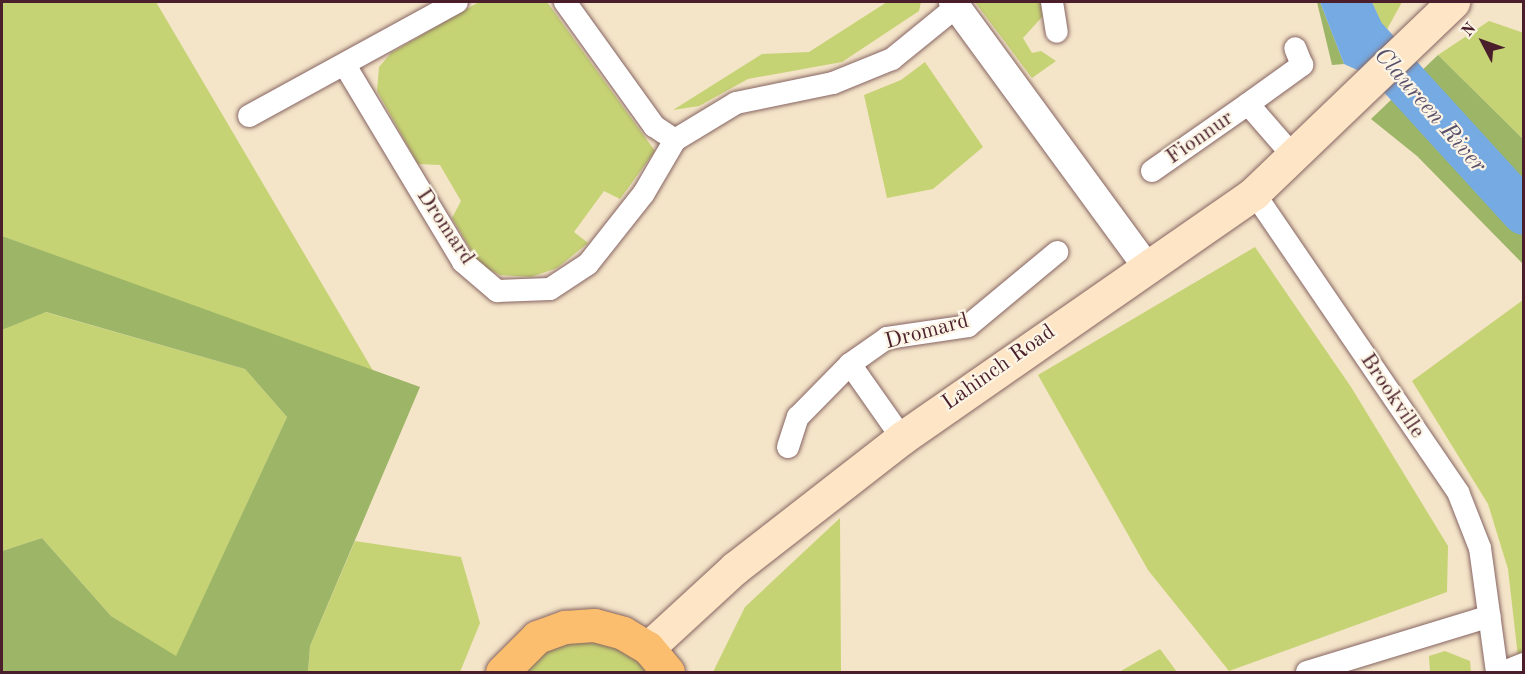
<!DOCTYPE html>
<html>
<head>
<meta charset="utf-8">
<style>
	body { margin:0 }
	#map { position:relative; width:1525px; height:674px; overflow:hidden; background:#f4e4c8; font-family:"Old Standard TT",serif }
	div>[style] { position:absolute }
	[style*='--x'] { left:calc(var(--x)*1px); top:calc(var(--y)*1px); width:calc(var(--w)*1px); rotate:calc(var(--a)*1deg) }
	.green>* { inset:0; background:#c6d374 }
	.forest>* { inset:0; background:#9cb566 }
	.water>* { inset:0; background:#75aae3 }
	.river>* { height:45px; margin:-22.5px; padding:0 22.5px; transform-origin:22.5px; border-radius:22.5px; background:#75aae3 }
	.roads { filter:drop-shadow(0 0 2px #866462) drop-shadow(0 0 2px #866462) }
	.minor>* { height:22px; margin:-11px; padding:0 11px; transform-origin:11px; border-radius:11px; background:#fff }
	.tertiary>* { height:28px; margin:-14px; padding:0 14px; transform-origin:14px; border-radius:14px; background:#fff }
	.secondary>* { height:33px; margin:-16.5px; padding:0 16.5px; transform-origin:16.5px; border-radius:16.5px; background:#fde5c5 }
	.primary>* { height:33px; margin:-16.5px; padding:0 16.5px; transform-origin:16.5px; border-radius:16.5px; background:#fbbe6e }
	span { translate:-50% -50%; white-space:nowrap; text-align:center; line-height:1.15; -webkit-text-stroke:4.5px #fcf5e5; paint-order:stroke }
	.street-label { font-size:22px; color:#4a1f2b }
	.water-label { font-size:24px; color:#59506b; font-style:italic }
	.frame { position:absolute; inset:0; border:3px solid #4a1f2b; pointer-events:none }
	.north { position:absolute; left:1453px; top:12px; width:60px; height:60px; -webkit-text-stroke:4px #fcf5e5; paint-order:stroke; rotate:311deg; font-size:16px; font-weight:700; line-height:24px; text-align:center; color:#4a1f2b }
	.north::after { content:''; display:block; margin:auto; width:21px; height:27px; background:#4a1f2b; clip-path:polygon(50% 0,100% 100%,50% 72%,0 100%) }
</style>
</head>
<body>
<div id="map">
	<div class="green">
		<i style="clip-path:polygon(2px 2px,156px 2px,375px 374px,2px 236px)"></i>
		<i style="clip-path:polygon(479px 2px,547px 2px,655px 151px,620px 199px,604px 191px,574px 232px,588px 243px,557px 268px,531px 277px,500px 275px,479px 264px,452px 218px,461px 201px,440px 165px,418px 164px,377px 91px,379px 67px,391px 53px)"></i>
		<i style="clip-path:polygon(887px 2px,921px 2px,919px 11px,842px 62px,748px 79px,699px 106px,673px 110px,762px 54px,809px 52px)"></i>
		<i style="clip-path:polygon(975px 2px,1041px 2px,1042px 17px,1023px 38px,1032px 53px,1041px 51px,1056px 61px,1032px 78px)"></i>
		<i style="clip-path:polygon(1372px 2px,1402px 2px,1385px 33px)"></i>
		<i style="clip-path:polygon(1489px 21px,1524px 33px,1523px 139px,1438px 55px)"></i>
		<i style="clip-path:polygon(925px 62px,983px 147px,933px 189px,887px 198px,864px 95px,901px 80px)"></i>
		<i style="clip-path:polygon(1255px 247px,1351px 387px,1448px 546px,1447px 592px,1229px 671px,1148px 570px,1038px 375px)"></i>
		<i style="clip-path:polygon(1523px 300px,1524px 654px,1518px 657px,1508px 569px,1488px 504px,1412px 381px)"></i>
		<i style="clip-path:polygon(45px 312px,245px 369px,287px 417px,176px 657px,111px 616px,42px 538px,2px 551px,2px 330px)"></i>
		<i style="clip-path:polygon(840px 518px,841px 672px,713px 672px,745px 607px)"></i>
		<i style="clip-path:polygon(355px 541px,461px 557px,480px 623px,460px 672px,308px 672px,310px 646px)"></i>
		<i style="clip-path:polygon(614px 639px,655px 672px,513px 672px,544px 644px)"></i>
		<i style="clip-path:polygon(1160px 649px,1177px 672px,1119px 672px)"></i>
		<i style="clip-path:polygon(1445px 651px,1470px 661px,1471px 672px,1430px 672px,1429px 656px)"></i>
	</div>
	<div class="forest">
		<i style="clip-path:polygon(1317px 2px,1320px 2px,1344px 64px,1332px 65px)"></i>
		<i style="clip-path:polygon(1438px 55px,1523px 139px,1523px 264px,1417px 156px,1371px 119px)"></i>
		<i style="clip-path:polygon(2px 236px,420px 387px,310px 646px,308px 672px,2px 672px,2px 551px,42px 538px,111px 616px,176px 656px,287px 417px,245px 369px,46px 312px,2px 330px)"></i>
	</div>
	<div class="water">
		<i style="clip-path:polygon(1320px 2px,1372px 2px,1415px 96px,1344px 64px)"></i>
	</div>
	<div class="river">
		<i style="--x:1347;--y:2;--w:24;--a:75"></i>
		<i style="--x:1353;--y:25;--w:253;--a:47.6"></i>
	</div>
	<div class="roads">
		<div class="minor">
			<i style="--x:565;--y:2;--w:153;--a:54.3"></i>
			<i style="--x:654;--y:126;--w:25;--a:34"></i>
			<i style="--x:1052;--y:2;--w:30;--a:81"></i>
			<i style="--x:346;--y:67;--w:227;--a:59"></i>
			<i style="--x:463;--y:262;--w:45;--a:40.5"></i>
			<i style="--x:497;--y:291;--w:53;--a:-2.2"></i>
			<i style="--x:550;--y:289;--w:45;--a:-33.3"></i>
			<i style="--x:588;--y:264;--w:90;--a:-51.7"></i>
			<i style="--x:644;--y:193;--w:61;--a:-59.7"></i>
			<i style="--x:675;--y:140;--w:71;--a:-31.2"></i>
			<i style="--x:736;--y:103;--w:99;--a:-11.7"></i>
			<i style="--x:833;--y:83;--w:64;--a:-22.1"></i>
			<i style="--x:892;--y:59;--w:82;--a:-39.1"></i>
			<i style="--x:1248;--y:104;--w:67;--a:-35.8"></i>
			<i style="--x:1302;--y:65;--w:18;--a:-112"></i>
			<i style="--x:249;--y:116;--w:237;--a:-28.7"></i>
			<i style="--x:1152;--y:171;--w:117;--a:-34.9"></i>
			<i style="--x:1248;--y:104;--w:70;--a:49"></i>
			<i style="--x:1254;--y:193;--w:362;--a:55.7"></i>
			<i style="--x:1458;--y:492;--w:60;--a:68.6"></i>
			<i style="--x:1480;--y:548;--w:125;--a:82.2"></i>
			<i style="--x:850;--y:364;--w:90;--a:54.9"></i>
			<i style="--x:788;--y:447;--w:32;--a:-72"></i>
			<i style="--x:798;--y:417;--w:74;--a:-45.5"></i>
			<i style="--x:850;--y:364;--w:45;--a:-35.1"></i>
			<i style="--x:887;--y:338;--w:82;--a:-8.4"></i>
			<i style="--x:968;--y:326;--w:116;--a:-39.7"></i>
			<i style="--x:1307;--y:672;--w:191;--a:-17"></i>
			<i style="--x:1504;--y:672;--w:22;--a:-22"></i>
		</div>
		<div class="tertiary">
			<i style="--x:953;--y:2;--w:328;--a:53.8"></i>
		</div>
		<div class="secondary">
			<i style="--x:648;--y:648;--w:118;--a:-42.6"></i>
			<i style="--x:735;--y:568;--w:212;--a:-37.9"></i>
			<i style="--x:902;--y:438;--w:429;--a:-34.8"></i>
			<i style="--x:1254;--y:193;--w:276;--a:-43.8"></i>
		</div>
		<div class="primary">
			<i style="--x:502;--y:672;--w:49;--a:-45"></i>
			<i style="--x:537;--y:637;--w:30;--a:-20"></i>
			<i style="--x:565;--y:627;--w:29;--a:-4"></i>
			<i style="--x:594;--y:625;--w:30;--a:15"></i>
			<i style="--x:623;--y:633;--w:29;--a:31"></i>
			<i style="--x:648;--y:648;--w:31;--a:50"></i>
		</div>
	</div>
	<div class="street-label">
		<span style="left:1200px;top:138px;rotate:-35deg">Fionnur</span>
		<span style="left:445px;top:227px;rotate:56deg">Dromard</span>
		<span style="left:927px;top:332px;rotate:-15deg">Dromard</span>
		<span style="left:999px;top:368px;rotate:-35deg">Lahinch Road</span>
		<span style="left:1392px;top:396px;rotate:56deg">Brookville</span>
	</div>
	<div class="water-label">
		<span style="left:1429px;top:111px;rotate:49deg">Claureen River</span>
	</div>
	<div class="frame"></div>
	<div class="north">N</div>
</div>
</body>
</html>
